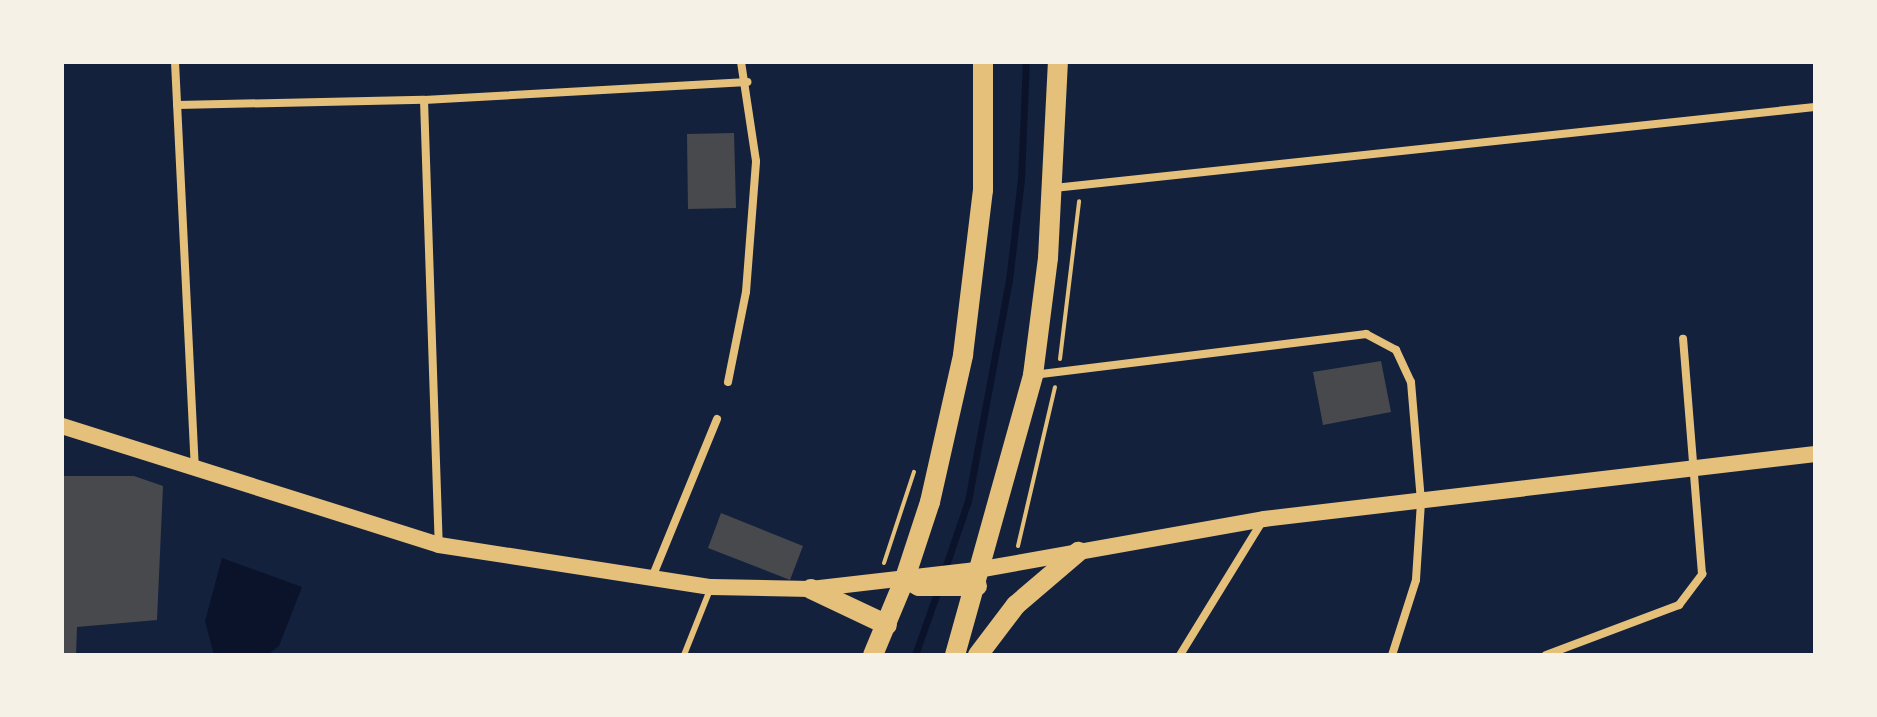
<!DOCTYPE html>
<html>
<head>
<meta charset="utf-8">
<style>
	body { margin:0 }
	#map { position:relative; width:1877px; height:717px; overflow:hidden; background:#14213d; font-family:Roboto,sans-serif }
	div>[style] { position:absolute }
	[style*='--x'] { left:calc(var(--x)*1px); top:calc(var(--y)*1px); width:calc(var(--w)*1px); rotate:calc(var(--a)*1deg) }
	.water>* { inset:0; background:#0b132b }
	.stream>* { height:7px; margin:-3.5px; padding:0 3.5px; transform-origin:3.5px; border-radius:3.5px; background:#0b132b }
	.building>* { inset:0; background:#48494c }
	.path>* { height:4px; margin:-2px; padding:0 2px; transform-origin:2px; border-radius:2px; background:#e5c07b }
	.service>* { height:6px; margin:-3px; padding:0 3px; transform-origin:3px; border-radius:3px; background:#e5c07b }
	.minor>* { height:8px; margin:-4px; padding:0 4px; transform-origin:4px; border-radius:4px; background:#e5c07b }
	.secondary>* { height:16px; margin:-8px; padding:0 8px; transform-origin:8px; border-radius:8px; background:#e5c07b }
	.primary>* { height:20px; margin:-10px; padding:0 10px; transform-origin:10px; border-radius:10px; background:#e5c07b }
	span { translate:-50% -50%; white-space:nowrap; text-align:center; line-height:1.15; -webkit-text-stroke:6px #f6f1e7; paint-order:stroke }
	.frame { position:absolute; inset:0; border:64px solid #f6f1e7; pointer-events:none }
</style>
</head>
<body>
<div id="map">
	<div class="water">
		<i style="clip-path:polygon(222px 558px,302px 587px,279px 646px,267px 655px,214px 655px,205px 621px)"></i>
	</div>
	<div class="stream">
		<i style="--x:944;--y:571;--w:74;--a:-71.1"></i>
		<i style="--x:968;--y:501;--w:225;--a:-79.5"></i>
		<i style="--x:1009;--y:280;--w:102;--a:-83.2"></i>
		<i style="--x:1021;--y:179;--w:117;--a:-87.6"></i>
		<i style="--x:915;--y:655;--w:72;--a:-70.6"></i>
	</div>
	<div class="building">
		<i style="clip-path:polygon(734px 133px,736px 208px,688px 209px,687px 134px)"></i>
		<i style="clip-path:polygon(1381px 361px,1391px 412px,1323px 425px,1313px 372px)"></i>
		<i style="clip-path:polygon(62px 476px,134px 476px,163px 486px,157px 620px,77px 627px,76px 655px,62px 655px)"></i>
		<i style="clip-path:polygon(721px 513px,803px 546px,790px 580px,708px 548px)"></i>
	</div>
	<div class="path">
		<i style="--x:1060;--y:359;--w:159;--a:-83.1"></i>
		<i style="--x:1018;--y:546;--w:163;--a:-76.9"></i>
		<i style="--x:884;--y:563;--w:96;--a:-71.8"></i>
	</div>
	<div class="service">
		<i style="--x:684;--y:655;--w:73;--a:-68.3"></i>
	</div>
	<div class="minor">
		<i style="--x:175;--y:62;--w:406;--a:87.2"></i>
		<i style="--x:424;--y:100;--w:444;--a:88.1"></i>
		<i style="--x:177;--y:105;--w:247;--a:-1.2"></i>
		<i style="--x:424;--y:100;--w:324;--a:-3.2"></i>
		<i style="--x:1054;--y:188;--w:765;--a:-6.08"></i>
		<i style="--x:1033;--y:375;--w:336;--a:-7"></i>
		<i style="--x:1366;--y:334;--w:34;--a:28"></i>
		<i style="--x:1396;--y:350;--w:35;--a:65"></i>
		<i style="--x:1411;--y:382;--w:120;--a:85.2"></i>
		<i style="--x:1421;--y:502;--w:78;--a:93.7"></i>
		<i style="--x:1416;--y:580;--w:79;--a:107.7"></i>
		<i style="--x:728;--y:382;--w:92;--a:-78.7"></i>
		<i style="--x:746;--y:292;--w:131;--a:-85.6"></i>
		<i style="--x:756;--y:161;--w:100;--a:-98.6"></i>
		<i style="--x:651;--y:580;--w:174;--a:-67.7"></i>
		<i style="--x:1180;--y:655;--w:158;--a:-58.4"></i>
		<i style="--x:1546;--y:655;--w:142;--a:-20.6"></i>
		<i style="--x:1679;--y:605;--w:39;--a:-53"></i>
		<i style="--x:1702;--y:574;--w:236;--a:-94.6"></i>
	</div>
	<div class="secondary">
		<i style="--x:62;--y:426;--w:395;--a:17.5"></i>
		<i style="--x:439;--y:545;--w:275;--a:8.8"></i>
		<i style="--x:711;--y:587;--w:100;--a:1.1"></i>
		<i style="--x:811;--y:589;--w:173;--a:-6.6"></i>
		<i style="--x:983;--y:569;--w:285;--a:-10.1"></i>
		<i style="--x:1264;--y:519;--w:555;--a:-6.73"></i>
	</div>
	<div class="primary">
		<i style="--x:977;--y:586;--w:58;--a:180"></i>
		<i style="--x:919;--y:586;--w:16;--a:-150"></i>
		<i style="--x:905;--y:578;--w:80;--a:-71.8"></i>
		<i style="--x:930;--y:502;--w:151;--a:-77.3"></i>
		<i style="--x:963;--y:355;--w:166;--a:-83.1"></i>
		<i style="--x:983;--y:190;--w:128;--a:-90"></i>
		<i style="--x:811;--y:589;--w:84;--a:25.3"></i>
		<i style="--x:873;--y:655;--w:83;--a:-67.4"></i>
		<i style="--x:955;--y:655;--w:291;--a:-74.4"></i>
		<i style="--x:1033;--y:375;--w:118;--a:-82.7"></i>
		<i style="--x:1048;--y:258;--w:196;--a:-87.1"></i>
		<i style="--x:978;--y:655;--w:63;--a:-52.8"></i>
		<i style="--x:1016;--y:605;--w:82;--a:-40.5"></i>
	</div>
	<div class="frame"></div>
</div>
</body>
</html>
